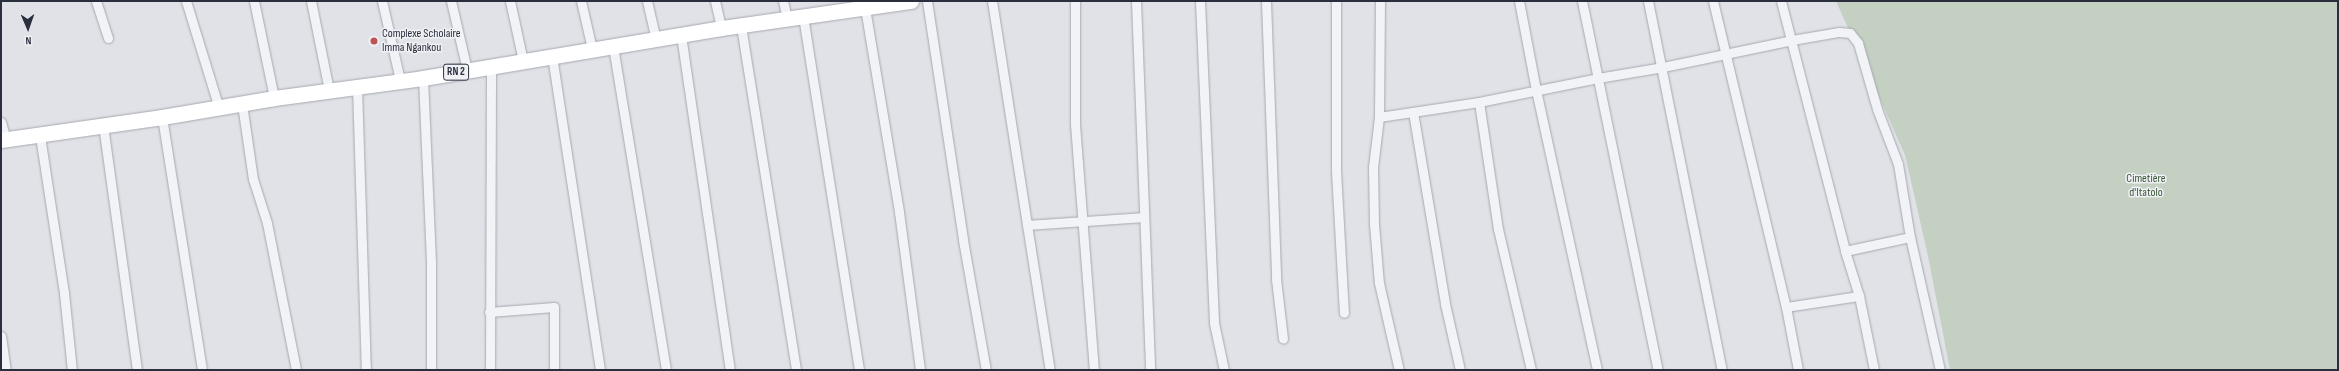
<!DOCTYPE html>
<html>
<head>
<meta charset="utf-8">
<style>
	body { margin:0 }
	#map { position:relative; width:2339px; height:371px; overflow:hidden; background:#e0e2e7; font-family:"Sofia Sans Condensed",sans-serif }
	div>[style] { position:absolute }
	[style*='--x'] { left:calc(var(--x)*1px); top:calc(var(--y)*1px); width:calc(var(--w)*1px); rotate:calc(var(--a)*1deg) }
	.green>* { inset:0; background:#c3d0c2 }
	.roads { filter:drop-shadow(0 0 1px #a6a8b1) drop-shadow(0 0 1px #a6a8b1) }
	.minor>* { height:9px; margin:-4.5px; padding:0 4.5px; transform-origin:4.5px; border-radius:4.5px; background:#f2f3f6 }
	.trunk>* { height:15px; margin:-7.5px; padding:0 7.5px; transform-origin:7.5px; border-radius:7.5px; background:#fff }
	.dots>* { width:11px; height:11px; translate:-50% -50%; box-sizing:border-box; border:2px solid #eff1f5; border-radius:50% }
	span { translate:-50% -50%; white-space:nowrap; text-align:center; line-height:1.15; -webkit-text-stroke:3px #eff1f5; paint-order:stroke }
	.shield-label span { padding:1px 3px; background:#eff1f5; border:1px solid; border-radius:3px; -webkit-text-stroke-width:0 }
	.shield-label { font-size:11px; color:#2a2e3d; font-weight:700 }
	.poi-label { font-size:12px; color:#2a2e3d }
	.left { translate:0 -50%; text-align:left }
	.park-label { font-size:12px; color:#3b5739 }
	.frame { position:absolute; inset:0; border:2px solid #2a2e3d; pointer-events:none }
	.north { position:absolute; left:8px; top:8px; width:40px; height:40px; -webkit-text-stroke:3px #eff1f5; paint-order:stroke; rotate:178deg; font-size:11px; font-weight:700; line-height:16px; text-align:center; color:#2a2e3d }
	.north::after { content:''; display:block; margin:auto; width:14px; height:18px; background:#2a2e3d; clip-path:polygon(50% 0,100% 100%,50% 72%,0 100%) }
</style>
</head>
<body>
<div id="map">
	<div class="green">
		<i style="clip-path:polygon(1836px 1px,2338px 1px,2338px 370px,1950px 370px,1928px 256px,1905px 155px)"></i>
	</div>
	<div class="roads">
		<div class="minor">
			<i style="--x:96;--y:1;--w:39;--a:72"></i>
			<i style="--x:186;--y:1;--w:112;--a:72.9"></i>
			<i style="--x:254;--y:1;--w:99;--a:78.3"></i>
			<i style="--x:311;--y:1;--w:91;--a:78.6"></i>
			<i style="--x:382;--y:1;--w:81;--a:77.2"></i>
			<i style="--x:451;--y:1;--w:71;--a:76.9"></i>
			<i style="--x:510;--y:1;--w:61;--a:77.8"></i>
			<i style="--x:581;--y:1;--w:49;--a:77.1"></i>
			<i style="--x:647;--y:1;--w:40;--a:77"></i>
			<i style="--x:715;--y:1;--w:28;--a:77"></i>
			<i style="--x:783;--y:1;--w:18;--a:77"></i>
			<i style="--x:927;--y:1;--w:242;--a:81.4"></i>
			<i style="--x:963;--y:240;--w:132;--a:80"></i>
			<i style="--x:992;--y:1;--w:374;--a:81.1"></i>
			<i style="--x:1075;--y:1;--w:123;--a:90"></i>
			<i style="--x:1075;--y:124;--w:247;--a:85.6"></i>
			<i style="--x:1136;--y:1;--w:369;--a:87.8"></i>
			<i style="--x:1200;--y:1;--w:322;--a:87.5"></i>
			<i style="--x:1214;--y:323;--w:48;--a:78"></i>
			<i style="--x:1266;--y:1;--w:278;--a:87.9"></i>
			<i style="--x:1276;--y:279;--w:60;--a:83.3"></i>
			<i style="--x:1336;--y:1;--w:170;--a:90"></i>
			<i style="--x:1336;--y:171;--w:142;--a:86.8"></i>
			<i style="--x:1380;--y:1;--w:116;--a:90.5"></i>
			<i style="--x:1379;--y:117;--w:50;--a:96.8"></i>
			<i style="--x:1373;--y:167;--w:57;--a:89"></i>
			<i style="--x:1374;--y:224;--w:59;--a:85.2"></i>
			<i style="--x:1379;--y:283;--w:89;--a:77.1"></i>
			<i style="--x:1519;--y:1;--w:91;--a:79.2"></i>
			<i style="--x:1536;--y:90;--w:287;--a:77.7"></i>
			<i style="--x:1582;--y:1;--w:377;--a:78.4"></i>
			<i style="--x:1648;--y:1;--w:376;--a:78.7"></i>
			<i style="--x:1713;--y:1;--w:315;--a:76.6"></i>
			<i style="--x:1786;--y:307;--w:64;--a:79.2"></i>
			<i style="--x:1781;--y:1;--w:258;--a:75.6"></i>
			<i style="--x:1845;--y:251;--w:47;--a:72.7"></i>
			<i style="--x:1859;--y:296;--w:76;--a:78.5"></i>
			<i style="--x:865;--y:8;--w:207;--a:80.5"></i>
			<i style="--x:899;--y:212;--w:159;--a:82.4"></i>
			<i style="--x:803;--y:16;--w:358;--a:81"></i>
			<i style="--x:741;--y:26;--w:348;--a:80.9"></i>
			<i style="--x:681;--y:35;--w:339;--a:81.7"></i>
			<i style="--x:613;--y:46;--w:328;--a:80.7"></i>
			<i style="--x:552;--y:56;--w:318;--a:81.3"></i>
			<i style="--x:423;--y:78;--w:184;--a:87.5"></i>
			<i style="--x:431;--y:262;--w:108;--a:90"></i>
			<i style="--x:357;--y:87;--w:283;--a:88.2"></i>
			<i style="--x:1479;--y:102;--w:128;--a:81.5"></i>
			<i style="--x:1498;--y:229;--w:145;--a:76.8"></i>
			<i style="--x:242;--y:104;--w:76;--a:81.7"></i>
			<i style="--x:253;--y:179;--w:46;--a:72.3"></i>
			<i style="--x:267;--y:223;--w:150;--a:78.8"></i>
			<i style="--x:1413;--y:112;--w:195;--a:80.5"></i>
			<i style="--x:1445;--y:304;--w:68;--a:77.2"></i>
			<i style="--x:162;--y:117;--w:256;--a:81"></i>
			<i style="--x:1379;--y:117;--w:101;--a:-8.5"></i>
			<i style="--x:1479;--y:102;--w:121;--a:-11.4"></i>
			<i style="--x:1598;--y:78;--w:66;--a:-9.6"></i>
			<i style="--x:1663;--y:67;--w:132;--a:-11.8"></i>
			<i style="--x:1792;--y:40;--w:48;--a:-9.7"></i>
			<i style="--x:1839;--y:32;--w:11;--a:5"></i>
			<i style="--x:1850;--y:33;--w:13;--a:51"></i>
			<i style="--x:1858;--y:43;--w:69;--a:73.9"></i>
			<i style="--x:1877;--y:109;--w:59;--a:69.1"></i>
			<i style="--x:1898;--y:164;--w:74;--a:80.7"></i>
			<i style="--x:1910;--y:237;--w:136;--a:77.3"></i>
			<i style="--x:1;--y:122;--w:19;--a:74"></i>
			<i style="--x:103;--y:125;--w:247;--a:82.1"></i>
			<i style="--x:40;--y:136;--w:159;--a:81.3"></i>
			<i style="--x:64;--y:293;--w:77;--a:84.1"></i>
			<i style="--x:1027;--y:225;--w:117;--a:-3.9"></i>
			<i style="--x:1845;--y:251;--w:66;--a:-12.2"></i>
			<i style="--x:1786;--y:307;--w:74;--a:-8.6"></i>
			<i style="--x:489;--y:312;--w:65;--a:-4.4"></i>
			<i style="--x:554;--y:307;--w:63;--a:90"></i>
			<i style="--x:1;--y:336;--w:34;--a:82"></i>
			<i style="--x:490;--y:370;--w:303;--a:-89.8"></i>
		</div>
		<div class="trunk">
			<i style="--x:1;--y:140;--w:163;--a:-8.1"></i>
			<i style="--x:162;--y:117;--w:114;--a:-9.6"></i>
			<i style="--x:274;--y:98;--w:150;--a:-7.6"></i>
			<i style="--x:423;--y:78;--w:302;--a:-9.5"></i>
			<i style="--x:721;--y:28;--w:192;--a:-8.1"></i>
		</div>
	</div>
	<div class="dots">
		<i style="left:374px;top:41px;background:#bf5353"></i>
	</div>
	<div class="shield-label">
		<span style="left:456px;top:72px">RN 2</span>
	</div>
	<div class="poi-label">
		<span class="left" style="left:382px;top:41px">Complexe Scholaire<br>Imma Ngankou</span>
	</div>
	<div class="park-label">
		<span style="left:2146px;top:186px">Cimetière<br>d'Itatolo</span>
	</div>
	<div class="frame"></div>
	<div class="north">N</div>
</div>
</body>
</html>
